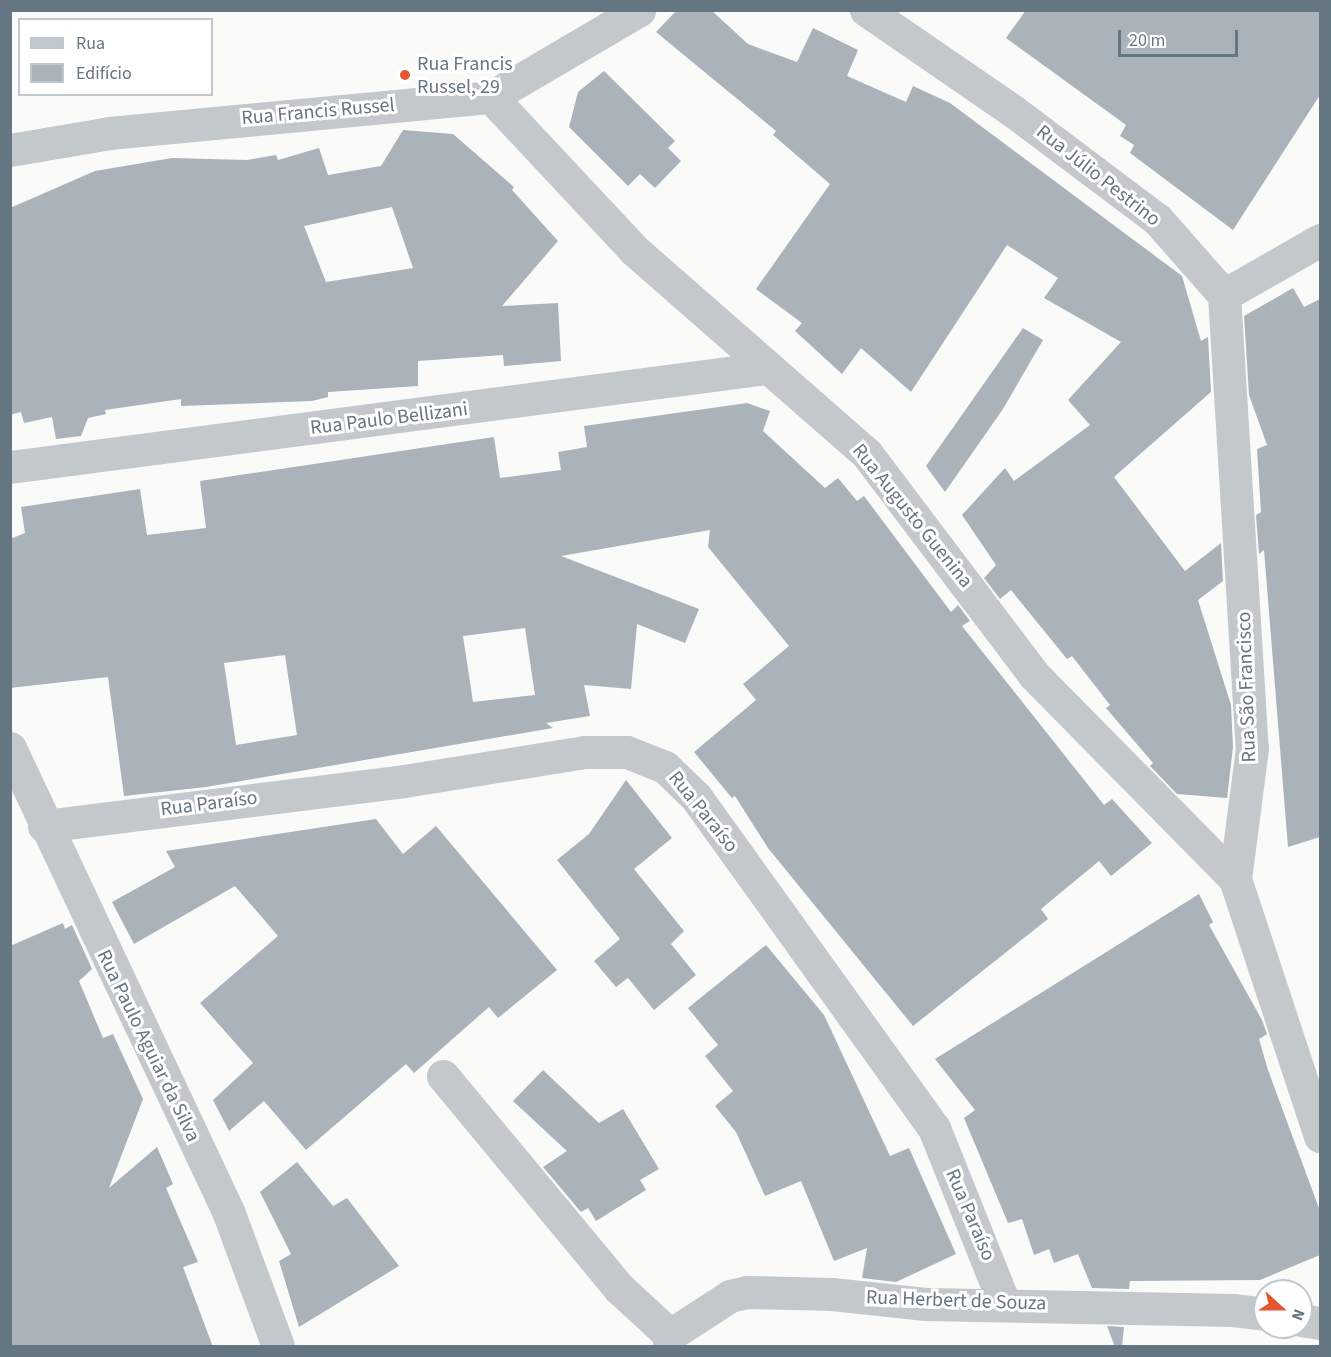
<!DOCTYPE html>
<html>
<head>
<meta charset="utf-8">
<style>
	body { margin:0 }
	#map { position:relative; width:1331px; height:1357px; overflow:hidden; background:#fafaf8; font-family:"Source Sans 3",sans-serif }
	div>[style] { position:absolute }
	[style*='--x'] { left:calc(var(--x)*1px); top:calc(var(--y)*1px); width:calc(var(--w)*1px); rotate:calc(var(--a)*1deg) }
	.building>* { inset:0; background:#aab3b9 }
	.minor>* { height:33px; margin:-16.5px; padding:0 16.5px; transform-origin:16.5px; border-radius:16.5px; background:#c3c8cc }
	.dots>* { width:16px; height:16px; translate:-50% -50%; box-sizing:border-box; border:3px solid #fff; border-radius:50% }
	span { translate:-50% -50%; white-space:nowrap; text-align:center; line-height:1.15; -webkit-text-stroke:6px #fff; paint-order:stroke }
	.poi-label { font-size:20px; color:#657683 }
	.left { translate:0 -50%; text-align:left }
	.street-label { font-size:20px; color:#657683 }
	.frame { position:absolute; inset:0; border:12px solid #657683; pointer-events:none }
	.legend { position:absolute; left:18px; top:18px; width:195px; height:78px; box-sizing:border-box; background:#fff; border:2px solid #c1c8cd; margin:0; padding:8px 10px; list-style:none; font-size:18px; color:#657683 }
	.legend li { display:flex; align-items:center; gap:12px; height:30px }
	.legend b { width:30px; border:2px solid #c1c8cd }
	.north { position:absolute; left:1253px; top:1279px; width:60px; height:60px; box-sizing:border-box; background:#fff; border:2px solid #c1c8cd; border-radius:50%; rotate:111deg; font-size:16px; font-weight:700; line-height:24px; text-align:center; color:#657683 }
	.north::after { content:''; display:block; margin:auto; width:21px; height:27px; background:#e4572e; clip-path:polygon(50% 0,100% 100%,50% 72%,0 100%) }
	.scale { position:absolute; left:1118px; top:30px; width:120px; height:27px; box-sizing:border-box; border:3px solid #657683; border-top:0; padding-left:8px; font-size:18px; line-height:21px; white-space:nowrap; color:#657683; -webkit-text-stroke:4px #fff; paint-order:stroke }
</style>
</head>
<body>
<div id="map">
	<div class="building">
		<i style="clip-path:polygon(677px 10px,711px 10px,748px 44px,797px 62px,813px 28px,858px 50px,847px 76px,906px 102px,913px 86px,950px 103px,1182px 276px,1201px 341px,1208px 337px,1211px 392px,1114px 477px,1185px 571px,1221px 543px,1223px 581px,1198px 600px,1231px 705px,1233px 747px,1227px 798px,1177px 794px,1150px 766px,1153px 763px,1106px 708px,1110px 705px,1072px 656px,1067px 659px,1011px 590px,1000px 599px,984px 578px,996px 565px,962px 515px,1005px 468px,1014px 481px,1090px 425px,1068px 400px,1121px 342px,1044px 298px,1058px 278px,1007px 245px,911px 392px,861px 348px,842px 374px,795px 331px,802px 323px,756px 289px,830px 184px,773px 135px,776px 131px,656px 32px)"></i>
		<i style="clip-path:polygon(1026px 10px,1320px 10px,1320px 95px,1233px 230px,1130px 153px,1134px 145px,1120px 136px,1126px 125px,1006px 38px)"></i>
		<i style="clip-path:polygon(604px 71px,675px 141px,668px 148px,681px 161px,655px 188px,640px 174px,628px 186px,569px 127px,578px 92px)"></i>
		<i style="clip-path:polygon(evenodd,403px 130px,453px 134px,514px 187px,512px 190px,558px 241px,502px 306px,558px 303px,561px 361px,504px 366px,503px 355px,418px 361px,418px 386px,328px 392px,328px 397px,312px 401px,181px 406px,181px 399px,105px 410px,106px 414px,88px 418px,81px 436px,56px 439px,52px 417px,24px 423px,21px 412px,10px 415px,10px 208px,95px 171px,172px 158px,247px 160px,276px 155px,278px 160px,319px 148px,328px 175px,381px 166px,403px 130px,392px 207px,413px 268px,326px 282px,304px 226px,392px 207px)"></i>
		<i style="clip-path:polygon(1293px 288px,1304px 307px,1320px 299px,1320px 837px,1288px 847px,1264px 550px,1259px 554px,1256px 515px,1261px 512px,1257px 449px,1267px 445px,1249px 395px,1244px 316px)"></i>
		<i style="clip-path:polygon(1023px 328px,1043px 340px,1003px 409px,945px 492px,926px 466px)"></i>
		<i style="clip-path:polygon(evenodd,747px 403px,770px 411px,763px 431px,825px 488px,838px 478px,857px 501px,864px 496px,951px 612px,958px 605px,970px 621px,962px 626px,1104px 805px,1112px 799px,1152px 843px,1111px 876px,1099px 861px,1041px 909px,1048px 919px,913px 1026px,768px 848px,735px 796px,732px 798px,694px 752px,756px 700px,743px 684px,789px 646px,708px 547px,710px 530px,561px 556px,699px 609px,685px 643px,637px 624px,631px 689px,584px 685px,590px 716px,546px 723px,553px 728px,206px 787px,124px 796px,108px 677px,10px 688px,10px 539px,25px 533px,21px 507px,140px 489px,147px 535px,206px 528px,200px 481px,494px 437px,500px 478px,561px 470px,558px 452px,587px 447px,584px 426px,747px 403px,525px 628px,535px 695px,473px 702px,463px 636px,525px 628px,747px 403px,285px 655px,297px 735px,236px 745px,224px 663px,285px 655px)"></i>
		<i style="clip-path:polygon(626px 780px,672px 838px,634px 869px,684px 931px,671px 944px,696px 975px,654px 1010px,628px 978px,616px 987px,594px 961px,620px 939px,557px 860px,589px 834px)"></i>
		<i style="clip-path:polygon(376px 819px,403px 854px,436px 826px,557px 970px,498px 1018px,489px 1007px,414px 1073px,406px 1064px,306px 1150px,264px 1101px,229px 1131px,213px 1100px,253px 1063px,200px 1003px,278px 936px,235px 886px,134px 944px,112px 902px,175px 867px,166px 851px)"></i>
		<i style="clip-path:polygon(1199px 894px,1213px 922px,1209px 925px,1262px 1020px,1267px 1034px,1259px 1039px,1268px 1070px,1320px 1211px,1320px 1255px,1260px 1280px,1130px 1281px,1129px 1289px,1092px 1288px,1078px 1254px,1054px 1263px,1049px 1249px,1034px 1255px,1022px 1219px,1008px 1223px,964px 1118px,975px 1110px,935px 1059px)"></i>
		<i style="clip-path:polygon(63px 923px,65px 929px,72px 925px,92px 969px,79px 981px,103px 1038px,113px 1034px,143px 1099px,109px 1188px,157px 1147px,173px 1184px,166px 1188px,198px 1262px,183px 1267px,213px 1347px,10px 1347px,10px 946px)"></i>
		<i style="clip-path:polygon(766px 945px,824px 1015px,890px 1156px,909px 1148px,956px 1254px,896px 1282px,862px 1278px,867px 1248px,834px 1261px,801px 1181px,765px 1196px,736px 1132px,715px 1106px,733px 1091px,705px 1056px,718px 1045px,688px 1008px)"></i>
		<i style="clip-path:polygon(543px 1070px,599px 1123px,623px 1109px,659px 1169px,640px 1180px,646px 1190px,596px 1221px,588px 1208px,581px 1212px,543px 1167px,567px 1151px,513px 1101px)"></i>
		<i style="clip-path:polygon(297px 1162px,333px 1206px,347px 1198px,399px 1266px,299px 1327px,279px 1261px,291px 1254px,260px 1192px)"></i>
		<i style="clip-path:polygon(1107px 1326px,1124px 1327px,1122px 1347px,1115px 1347px)"></i>
	</div>
	<div class="minor">
		<i style="--x:866;--y:10;--w:178;--a:34.5"></i>
		<i style="--x:1013;--y:111;--w:180;--a:36.9"></i>
		<i style="--x:1157;--y:219;--w:101;--a:48.6"></i>
		<i style="--x:1224;--y:295;--w:111;--a:-29.8"></i>
		<i style="--x:491;--y:97;--w:208;--a:46.9"></i>
		<i style="--x:633;--y:249;--w:311;--a:41.2"></i>
		<i style="--x:867;--y:454;--w:277;--a:52.9"></i>
		<i style="--x:1034;--y:675;--w:286;--a:45.4"></i>
		<i style="--x:10;--y:150;--w:100;--a:-9.7"></i>
		<i style="--x:109;--y:133;--w:384;--a:-5.4"></i>
		<i style="--x:491;--y:97;--w:172;--a:-30.4"></i>
		<i style="--x:1224;--y:295;--w:454;--a:86.5"></i>
		<i style="--x:1252;--y:748;--w:132;--a:97.4"></i>
		<i style="--x:1235;--y:879;--w:271;--a:71.7"></i>
		<i style="--x:10;--y:467;--w:762;--a:-7.46"></i>
		<i style="--x:10;--y:748;--w:512;--a:64.79"></i>
		<i style="--x:228;--y:1211;--w:144;--a:69.7"></i>
		<i style="--x:44;--y:826;--w:363;--a:-7.1"></i>
		<i style="--x:404;--y:781;--w:183;--a:-9.1"></i>
		<i style="--x:585;--y:752;--w:42;--a:0"></i>
		<i style="--x:627;--y:752;--w:41;--a:21.5"></i>
		<i style="--x:665;--y:767;--w:43;--a:44.1"></i>
		<i style="--x:696;--y:797;--w:408;--a:54.3"></i>
		<i style="--x:934;--y:1128;--w:188;--a:68.2"></i>
		<i style="--x:443;--y:1076;--w:276;--a:50.3"></i>
		<i style="--x:619;--y:1288;--w:69;--a:42.7"></i>
		<i style="--x:1301;--y:1320;--w:19;--a:9"></i>
		<i style="--x:669;--y:1346;--w:11;--a:-85"></i>
		<i style="--x:670;--y:1335;--w:72;--a:-33"></i>
		<i style="--x:730;--y:1296;--w:17;--a:-13"></i>
		<i style="--x:747;--y:1292;--w:85;--a:1.3"></i>
		<i style="--x:832;--y:1294;--w:94;--a:6.1"></i>
		<i style="--x:925;--y:1304;--w:308;--a:1.1"></i>
		<i style="--x:1233;--y:1310;--w:32;--a:7"></i>
	</div>
	<div class="dots">
		<i style="left:405px;top:75px;background:#e4572e"></i>
	</div>
	<div class="poi-label">
		<span class="left" style="left:417px;top:76px">Rua Francis<br>Russel, 29</span>
	</div>
	<div class="street-label">
		<span style="left:318px;top:112px;rotate:-5deg">Rua Francis Russel</span>
		<span style="left:1098px;top:176px;rotate:38deg">Rua Júlio Pestrino</span>
		<span style="left:389px;top:419px;rotate:-7deg">Rua Paulo Bellizani</span>
		<span style="left:912px;top:516px;rotate:51deg">Rua Augusto Guenina</span>
		<span style="left:1247px;top:687px;rotate:-92deg">Rua São Francisco</span>
		<span style="left:209px;top:804px;rotate:-7deg">Rua Paraíso</span>
		<span style="left:703px;top:812px;rotate:51deg">Rua Paraíso</span>
		<span style="left:148px;top:1046px;rotate:64deg">Rua Paulo Aguiar da Silva</span>
		<span style="left:970px;top:1215px;rotate:67deg">Rua Paraíso</span>
		<span style="left:956px;top:1301px;rotate:2deg">Rua Herbert de Souza</span>
	</div>
	<div class="frame"></div>
	<ul class="legend">
	<li><b style="height:8px;background:#c3c8cc"></b>Rua</li>
	<li><b style="height:16px;background:#aab3b9"></b>Edifício</li>
	</ul>
	<div class="north">N</div>
	<div class="scale">20 m</div>
</div>
</body>
</html>
